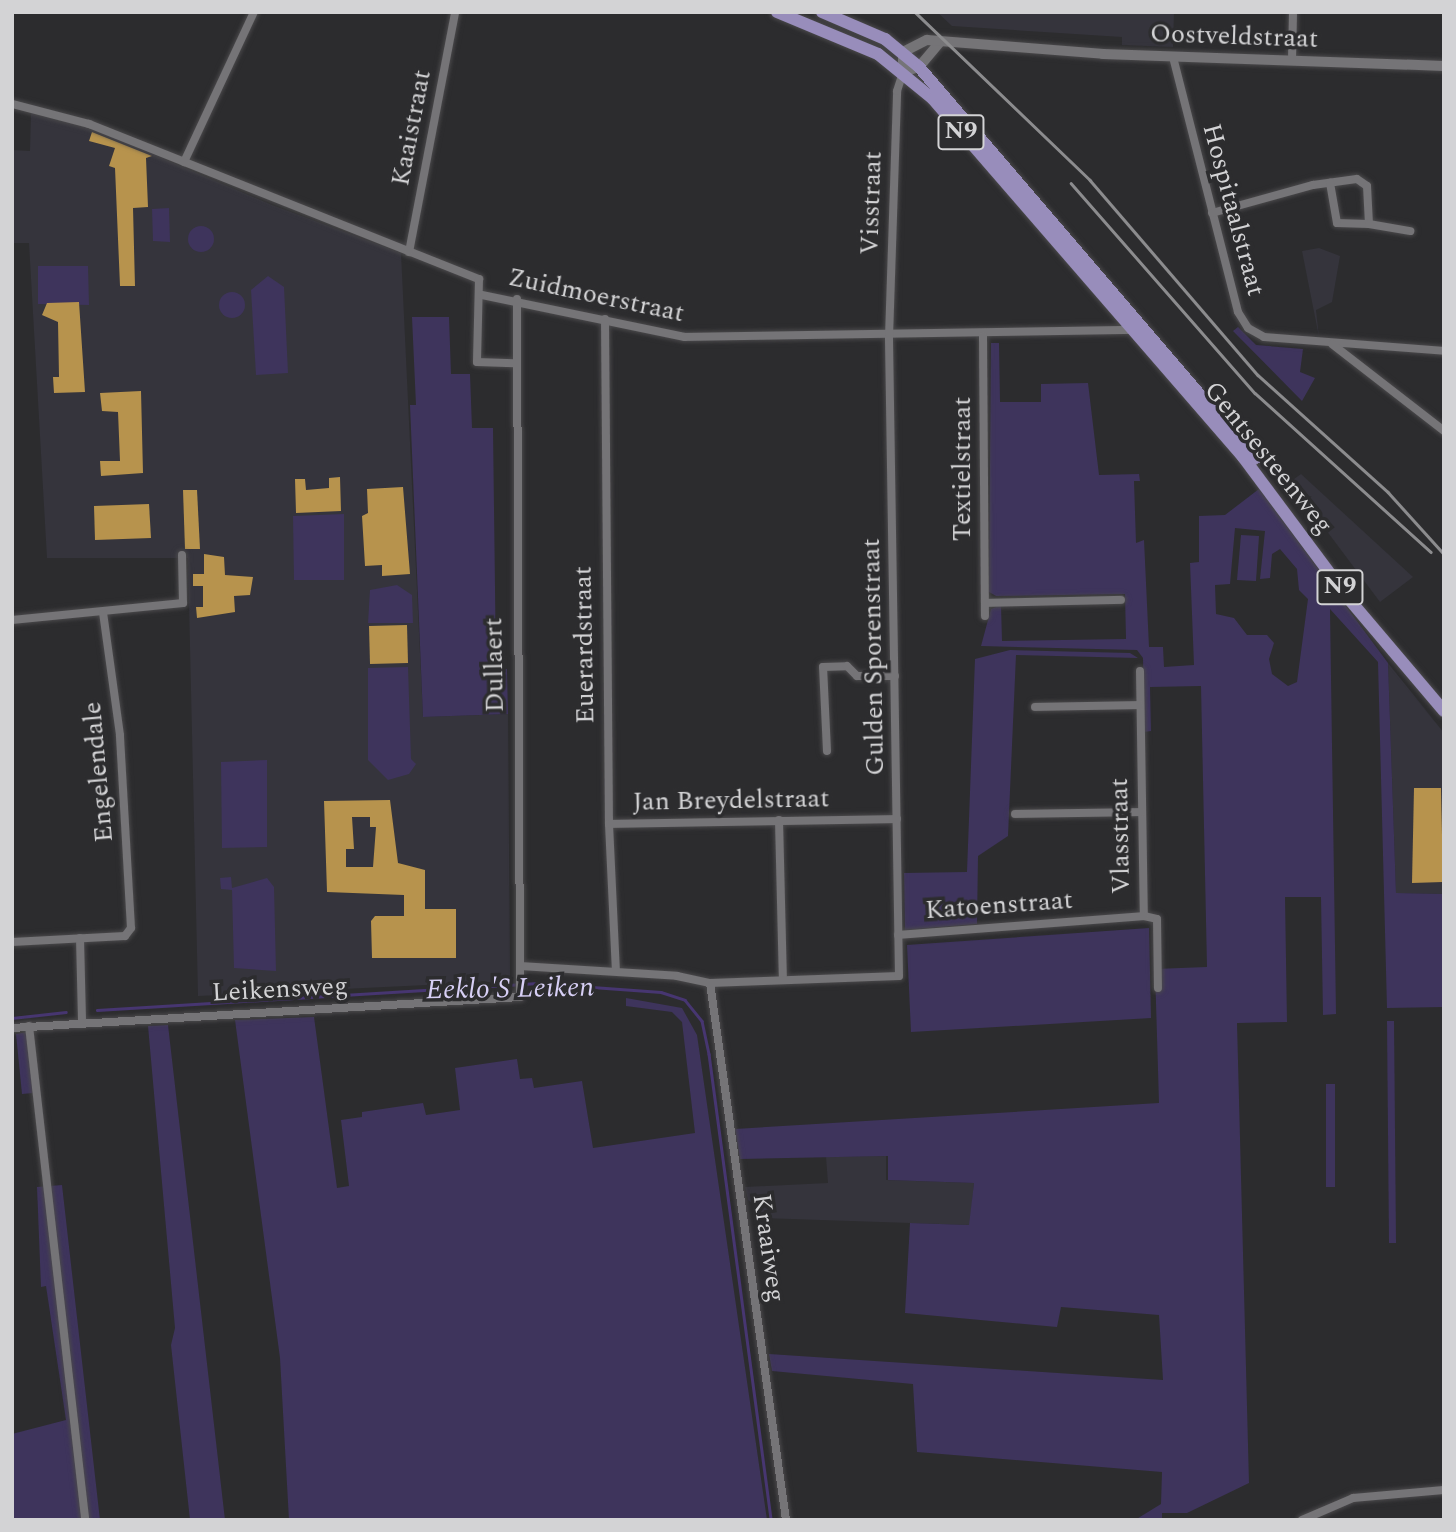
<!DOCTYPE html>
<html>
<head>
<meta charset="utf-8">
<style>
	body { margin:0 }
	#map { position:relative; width:1456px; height:1532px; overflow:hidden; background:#2c2c2e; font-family:Spectral,serif }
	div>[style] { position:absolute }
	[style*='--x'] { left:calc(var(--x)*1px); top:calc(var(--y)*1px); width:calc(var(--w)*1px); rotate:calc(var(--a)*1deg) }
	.built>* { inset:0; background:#35343c }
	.green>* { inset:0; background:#3e345c }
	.round { border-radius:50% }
	.stream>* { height:2.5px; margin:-1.25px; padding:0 1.25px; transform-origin:1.25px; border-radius:1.25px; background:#473671 }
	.building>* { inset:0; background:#b7934d }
	.roads { filter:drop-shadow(0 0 2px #4a494b) drop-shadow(0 0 2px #4a494b) }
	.minor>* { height:8px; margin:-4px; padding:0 4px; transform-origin:4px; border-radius:4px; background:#757477 }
	.tertiary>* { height:10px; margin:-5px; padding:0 5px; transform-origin:5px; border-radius:5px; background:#757477 }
	.primary>* { height:12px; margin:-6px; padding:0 6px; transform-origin:6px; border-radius:6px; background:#988dbb }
	.rail>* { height:2.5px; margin:-1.25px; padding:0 1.25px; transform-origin:1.25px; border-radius:1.25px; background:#8c8c8e }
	span { translate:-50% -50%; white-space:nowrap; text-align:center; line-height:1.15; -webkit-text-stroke:7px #2c2c2e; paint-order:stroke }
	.shield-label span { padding:2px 5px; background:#2c2c2e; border:2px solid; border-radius:5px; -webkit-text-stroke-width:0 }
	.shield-label { font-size:24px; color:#d3d3d5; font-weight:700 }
	.street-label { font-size:26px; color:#d3d3d5 }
	.water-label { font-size:28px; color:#d7cff5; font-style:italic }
	.frame { position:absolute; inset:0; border:14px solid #d3d3d5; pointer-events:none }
</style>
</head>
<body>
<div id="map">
	<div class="built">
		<i style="clip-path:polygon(937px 12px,1174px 12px,1173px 47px,1122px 45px,1122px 37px,952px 26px)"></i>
		<i style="clip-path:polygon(31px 113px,89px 127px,272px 205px,401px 253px,423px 717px,508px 714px,510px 981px,198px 996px,188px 558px,47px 558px,29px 243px,12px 243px,12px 150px,30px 151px)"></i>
		<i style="clip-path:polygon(1319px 248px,1340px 256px,1332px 302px,1316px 310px,1319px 337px,1302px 251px)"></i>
		<i style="clip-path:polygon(1301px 474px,1413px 577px,1380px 602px,1290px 482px)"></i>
		<i style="clip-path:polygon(1388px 663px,1444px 733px,1444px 894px,1396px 893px)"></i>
		<i style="clip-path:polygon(886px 1156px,886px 1180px,974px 1183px,970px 1225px,761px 1218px,761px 1209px,748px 1200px,745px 1187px,828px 1183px,826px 1157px)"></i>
	</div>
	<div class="green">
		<i style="clip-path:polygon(169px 208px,170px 242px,153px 241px,152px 209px)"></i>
		<i class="round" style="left:188px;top:226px;width:26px;height:26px"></i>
		<i style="clip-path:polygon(38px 266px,88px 266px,89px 305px,38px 304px)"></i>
		<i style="clip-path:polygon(268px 276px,284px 287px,288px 373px,256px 375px,251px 290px)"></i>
		<i class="round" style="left:219px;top:292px;width:26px;height:26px"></i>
		<i style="clip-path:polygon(412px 317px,449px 317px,451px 374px,470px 374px,472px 428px,493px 428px,496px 668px,507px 669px,508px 714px,423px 717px,410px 405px,416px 405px)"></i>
		<i style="clip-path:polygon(1238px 327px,1256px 345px,1303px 349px,1300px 372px,1315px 378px,1302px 401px,1233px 331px)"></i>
		<i style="clip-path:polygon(evenodd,991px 343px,999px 343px,1000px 402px,1041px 402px,1041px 384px,1088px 383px,1099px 475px,1139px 474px,1140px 481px,1134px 481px,1136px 543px,1144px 540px,1149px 647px,1163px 647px,1164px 667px,1194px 665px,1190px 563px,1199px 562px,1199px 516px,1225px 515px,1259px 489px,1388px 663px,1396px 893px,1444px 894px,1444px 1007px,1387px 1008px,1378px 662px,1330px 609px,1336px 1014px,1323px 1015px,1321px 897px,1285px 897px,1287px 1022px,1237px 1023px,1249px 1483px,1187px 1513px,1162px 1513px,1162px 1520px,1135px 1520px,1161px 1504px,1162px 1472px,917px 1452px,913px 1384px,772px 1371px,769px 1354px,1163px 1380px,1159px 1315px,1061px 1307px,1057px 1327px,905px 1313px,910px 1223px,969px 1225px,974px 1183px,888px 1180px,888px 1156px,740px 1159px,735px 1129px,1159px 1103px,1155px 969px,1207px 967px,1201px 686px,1150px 687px,1151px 731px,1144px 732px,1143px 658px,1137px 650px,981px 646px,991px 609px,1001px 605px,1002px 641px,1126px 639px,1125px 594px,996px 596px,989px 592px,991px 343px,1235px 528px,1265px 531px,1260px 579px,1270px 578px,1272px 554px,1280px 549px,1297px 569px,1299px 590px,1308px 599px,1297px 682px,1288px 686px,1272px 674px,1269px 659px,1274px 643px,1267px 635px,1247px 635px,1234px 618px,1216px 614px,1215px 585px,1230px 584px,1235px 528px)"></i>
		<i style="clip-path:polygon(344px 514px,344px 580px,294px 580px,293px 516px)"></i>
		<i style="clip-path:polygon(1241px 535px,1259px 536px,1256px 581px,1237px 580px)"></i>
		<i style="clip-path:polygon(397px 585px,412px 595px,413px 623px,368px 623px,370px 590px)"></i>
		<i style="clip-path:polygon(1010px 650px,1130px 653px,1138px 658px,1016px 655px,1008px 836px,978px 856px,977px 924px,905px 930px,904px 873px,967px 872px,975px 659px)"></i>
		<i style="clip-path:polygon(408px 667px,411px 759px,416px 764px,409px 774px,388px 780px,368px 760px,368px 668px)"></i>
		<i style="clip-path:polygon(267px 760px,267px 847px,222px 848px,221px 762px)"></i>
		<i style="clip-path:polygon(231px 877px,232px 888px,267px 878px,274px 887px,276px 971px,234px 968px,232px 890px,221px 889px,220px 878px)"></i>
		<i style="clip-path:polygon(1149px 928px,1151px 1018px,911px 1032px,907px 945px)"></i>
		<i style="clip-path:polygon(626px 998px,682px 1008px,697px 1035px,767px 1520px,289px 1520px,280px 1358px,235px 1020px,314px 1017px,337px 1188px,349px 1186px,341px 1120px,362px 1117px,362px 1112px,423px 1103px,426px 1115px,460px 1110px,455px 1068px,517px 1059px,520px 1079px,532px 1078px,534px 1088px,582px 1081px,593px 1148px,695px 1133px,682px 1022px,672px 1012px,626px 1006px)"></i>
		<i style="clip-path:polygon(1387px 1021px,1394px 1021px,1396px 1243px,1389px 1243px)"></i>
		<i style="clip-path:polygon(168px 1025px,225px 1520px,190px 1520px,171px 1345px,175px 1328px,148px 1026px)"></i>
		<i style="clip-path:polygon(27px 1032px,33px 1093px,22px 1094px,16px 1034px)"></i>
		<i style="clip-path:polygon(1326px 1084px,1335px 1084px,1335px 1187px,1326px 1187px)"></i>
		<i style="clip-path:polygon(62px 1185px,100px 1520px,12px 1520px,12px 1434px,66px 1420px,46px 1286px,41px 1287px,37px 1187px)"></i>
	</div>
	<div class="stream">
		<i style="--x:97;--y:1010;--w:441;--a:-3.5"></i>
		<i style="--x:537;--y:983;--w:124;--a:4.2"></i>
		<i style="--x:661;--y:992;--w:25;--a:18"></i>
		<i style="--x:685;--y:1000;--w:27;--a:51"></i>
		<i style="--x:702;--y:1021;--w:34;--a:78"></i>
		<i style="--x:709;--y:1054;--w:470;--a:82.4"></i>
		<i style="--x:12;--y:1018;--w:54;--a:-6.3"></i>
	</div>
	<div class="building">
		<i style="clip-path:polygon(92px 132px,152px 156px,146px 158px,148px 207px,133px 208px,135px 286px,120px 286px,115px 168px,109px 166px,115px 148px,89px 141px)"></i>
		<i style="clip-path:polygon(79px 302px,85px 392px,54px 393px,53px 377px,59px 377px,58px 322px,42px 315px,47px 303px)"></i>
		<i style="clip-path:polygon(141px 391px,143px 473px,101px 476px,100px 461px,120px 461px,118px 412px,102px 411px,100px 393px)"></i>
		<i style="clip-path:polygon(340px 477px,341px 511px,296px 513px,295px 479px,305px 479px,306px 490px,329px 488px,329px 478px)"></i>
		<i style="clip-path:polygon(403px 487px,410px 574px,382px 576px,382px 565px,365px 566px,362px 516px,368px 513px,367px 489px)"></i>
		<i style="clip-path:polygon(183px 490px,197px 490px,200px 549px,185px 549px)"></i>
		<i style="clip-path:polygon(149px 504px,151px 538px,95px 540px,94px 506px)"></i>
		<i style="clip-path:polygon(204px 554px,224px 557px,225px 575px,253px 577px,250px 595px,234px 596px,235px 612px,197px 618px,196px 607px,203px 607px,203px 586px,193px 586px,193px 574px,204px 574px)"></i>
		<i style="clip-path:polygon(407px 625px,408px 663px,370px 664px,369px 626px)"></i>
		<i style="clip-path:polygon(1414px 788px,1441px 788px,1443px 882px,1412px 883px)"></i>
		<i style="clip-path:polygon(evenodd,390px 800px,398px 863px,425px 870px,425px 909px,456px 909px,456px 958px,372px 958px,371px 921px,375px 916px,404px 916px,404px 895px,327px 892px,324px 801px,390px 800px,352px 817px,370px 817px,370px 827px,376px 827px,373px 867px,346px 867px,346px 849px,354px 849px,352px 817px)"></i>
	</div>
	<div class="roads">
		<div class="minor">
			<i style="--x:1173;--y:57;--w:263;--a:75.7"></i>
			<i style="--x:1238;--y:312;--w:19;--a:58"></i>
			<i style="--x:1248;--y:328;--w:18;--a:29"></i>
			<i style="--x:1264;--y:337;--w:181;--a:4.4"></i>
			<i style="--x:1292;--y:60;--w:48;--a:-88.8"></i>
			<i style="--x:12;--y:104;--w:80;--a:14.6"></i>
			<i style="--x:89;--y:124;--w:420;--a:21.7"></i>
			<i style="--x:479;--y:279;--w:83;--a:91.4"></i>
			<i style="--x:477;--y:362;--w:37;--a:2"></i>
			<i style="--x:184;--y:162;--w:166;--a:-65"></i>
			<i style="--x:1212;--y:213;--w:105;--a:-15.5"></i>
			<i style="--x:1313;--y:185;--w:44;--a:-7.8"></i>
			<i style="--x:1357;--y:179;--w:12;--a:35"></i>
			<i style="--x:1367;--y:186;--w:38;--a:87"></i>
			<i style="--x:1369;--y:224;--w:32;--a:-178"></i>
			<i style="--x:1337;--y:223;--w:41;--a:-99.9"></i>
			<i style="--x:1369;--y:224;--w:42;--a:9.7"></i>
			<i style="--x:409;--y:252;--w:244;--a:-79.1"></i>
			<i style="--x:482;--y:295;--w:207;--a:11.7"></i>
			<i style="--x:685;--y:337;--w:450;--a:-0.9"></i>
			<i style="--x:605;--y:319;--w:505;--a:89.55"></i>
			<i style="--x:609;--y:824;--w:147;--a:87.3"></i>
			<i style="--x:983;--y:336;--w:280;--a:89.6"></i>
			<i style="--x:1332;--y:344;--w:142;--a:37.8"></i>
			<i style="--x:985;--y:603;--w:136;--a:-1.3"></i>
			<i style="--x:12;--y:620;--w:172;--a:-5.7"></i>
			<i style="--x:183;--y:603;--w:48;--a:-91.2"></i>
			<i style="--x:1140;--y:671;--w:245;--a:89.1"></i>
			<i style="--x:1144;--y:916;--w:13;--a:13"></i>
			<i style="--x:1157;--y:919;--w:69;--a:89.2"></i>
			<i style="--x:1035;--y:707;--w:104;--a:-1.1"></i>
			<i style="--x:827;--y:751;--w:84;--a:-92.7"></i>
			<i style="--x:823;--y:667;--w:24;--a:-2"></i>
			<i style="--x:847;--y:666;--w:14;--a:45"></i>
			<i style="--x:857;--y:676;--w:38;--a:0"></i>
			<i style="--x:1015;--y:814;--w:126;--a:-0.9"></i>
			<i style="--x:779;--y:820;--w:159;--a:88.6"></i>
			<i style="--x:609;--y:824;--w:288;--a:-1"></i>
			<i style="--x:898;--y:935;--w:247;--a:-4.4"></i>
			<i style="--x:80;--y:938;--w:84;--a:88.6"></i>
			<i style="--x:12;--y:942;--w:113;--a:-3"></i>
			<i style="--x:125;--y:936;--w:10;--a:-53"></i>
			<i style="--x:131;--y:928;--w:193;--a:-93.3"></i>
			<i style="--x:120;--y:735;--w:123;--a:-97.9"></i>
			<i style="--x:520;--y:966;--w:157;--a:3.6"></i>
			<i style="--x:677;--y:976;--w:34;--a:12"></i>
			<i style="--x:710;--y:983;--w:189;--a:-2.1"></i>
			<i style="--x:899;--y:976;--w:639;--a:-90.9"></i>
			<i style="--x:889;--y:337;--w:246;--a:-88.1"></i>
			<i style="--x:897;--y:91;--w:20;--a:-72"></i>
			<i style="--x:710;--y:983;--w:542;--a:81.94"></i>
			<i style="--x:29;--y:1026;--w:497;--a:83.5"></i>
			<i style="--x:12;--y:1028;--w:509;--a:-3.49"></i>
			<i style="--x:520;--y:997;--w:698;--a:-90.25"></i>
			<i style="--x:1302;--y:1520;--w:56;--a:-23.3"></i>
			<i style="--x:1353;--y:1498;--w:91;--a:-5"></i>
		</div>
		<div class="tertiary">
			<i style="--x:940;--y:42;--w:33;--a:130"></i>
			<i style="--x:919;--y:67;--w:17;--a:163"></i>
			<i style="--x:903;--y:72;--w:20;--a:-90"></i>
			<i style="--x:903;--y:52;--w:27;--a:-27"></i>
			<i style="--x:927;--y:40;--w:177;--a:4.5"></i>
			<i style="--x:1103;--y:54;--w:341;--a:2"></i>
		</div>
		<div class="primary">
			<i style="--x:777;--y:12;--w:109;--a:22.6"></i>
			<i style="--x:878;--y:54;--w:71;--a:39.3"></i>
			<i style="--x:933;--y:99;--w:474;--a:49.1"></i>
			<i style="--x:1243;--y:457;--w:176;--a:53.3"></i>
			<i style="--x:1348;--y:598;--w:148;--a:49.7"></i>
			<i style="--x:822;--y:12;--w:69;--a:23.2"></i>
			<i style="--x:885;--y:39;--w:44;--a:39.5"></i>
			<i style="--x:919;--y:67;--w:516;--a:49.4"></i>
		</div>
	</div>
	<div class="rail">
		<i style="--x:915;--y:12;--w:243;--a:43.8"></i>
		<i style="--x:1090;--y:180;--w:257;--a:49.3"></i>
		<i style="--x:1258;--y:375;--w:175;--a:42"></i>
		<i style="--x:1388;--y:492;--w:84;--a:47.9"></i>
		<i style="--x:1071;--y:183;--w:279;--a:48.8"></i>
		<i style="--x:1255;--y:393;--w:237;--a:42.1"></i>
	</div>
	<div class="shield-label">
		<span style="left:961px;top:132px">N9</span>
		<span style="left:1340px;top:587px">N9</span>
	</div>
	<div class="street-label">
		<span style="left:1234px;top:37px;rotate:2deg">Oostveldstraat</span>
		<span style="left:412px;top:128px;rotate:-79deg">Kaaistraat</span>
		<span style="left:872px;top:203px;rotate:-88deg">Visstraat</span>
		<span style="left:1233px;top:210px;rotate:75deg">Hospitaalstraat</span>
		<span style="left:596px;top:296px;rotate:12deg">Zuidmoerstraat</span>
		<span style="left:1268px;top:458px;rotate:51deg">Gentsesteenweg</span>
		<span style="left:963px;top:469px;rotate:-90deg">Textielstraat</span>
		<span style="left:585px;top:645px;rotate:-91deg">Euerardstraat</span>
		<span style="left:874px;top:657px;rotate:-91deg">Gulden Sporenstraat</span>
		<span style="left:495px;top:665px;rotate:-91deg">Dullaert</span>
		<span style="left:99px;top:772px;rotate:-95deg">Engelendale</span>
		<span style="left:731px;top:801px;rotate:-1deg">Jan Breydelstraat</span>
		<span style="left:1121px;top:836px;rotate:-91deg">Vlasstraat</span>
		<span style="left:999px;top:906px;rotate:-4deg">Katoenstraat</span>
		<span style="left:280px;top:990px;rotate:-3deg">Leikensweg</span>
		<span style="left:768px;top:1248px;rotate:82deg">Kraaiweg</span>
	</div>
	<div class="water-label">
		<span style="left:510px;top:989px;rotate:-1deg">Eeklo'S Leiken</span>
	</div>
	<div class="frame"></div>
</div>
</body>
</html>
